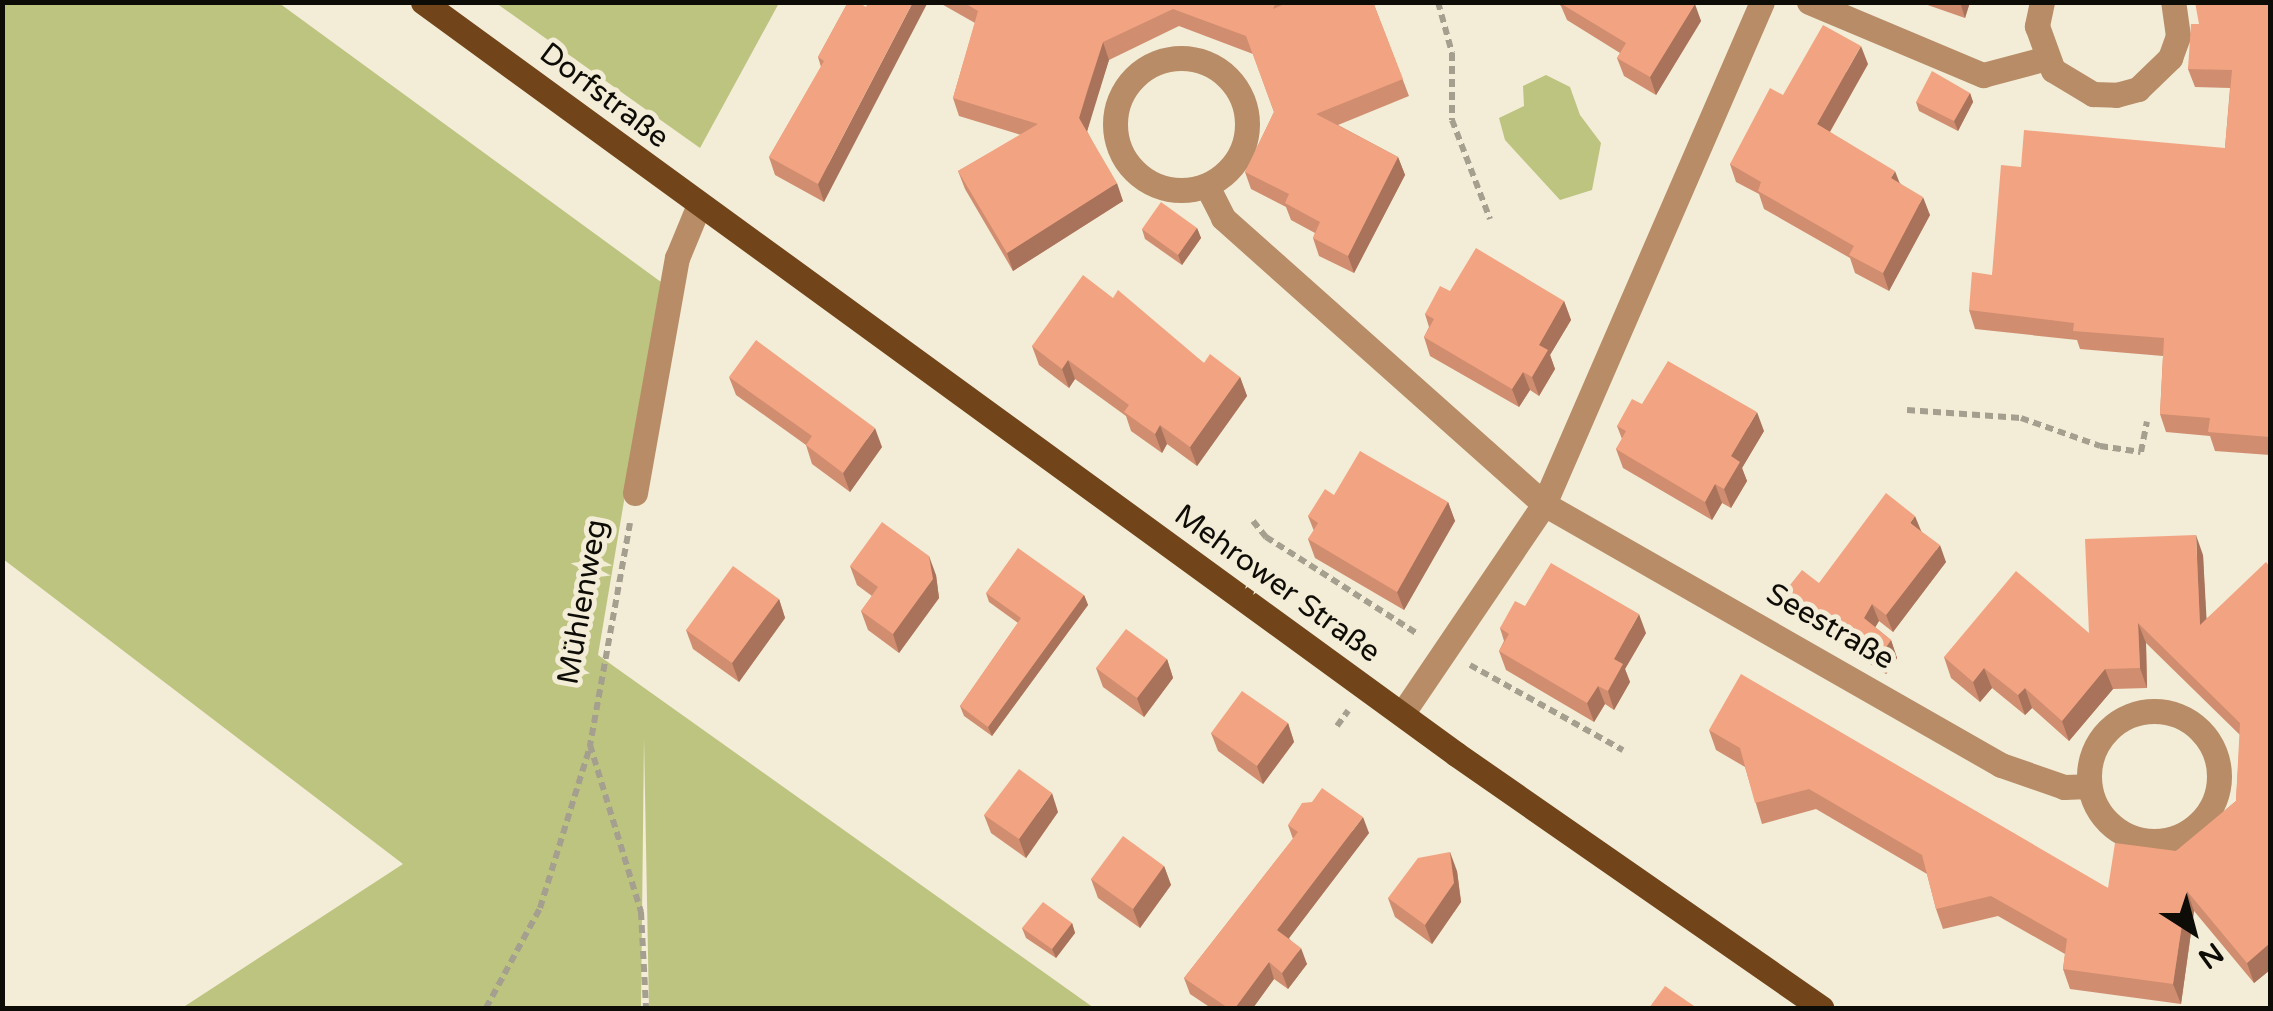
<!DOCTYPE html>
<html>
<head>
<meta charset="utf-8">
<style>
	body { margin:0 }
	#map { position:relative; width:2273px; height:1011px; overflow:hidden; background:#f3ecd6; font-family:"Varela Round",sans-serif }
	div>[style] { position:absolute }
	[style*='--x'] { left:calc(var(--x)*1px); top:calc(var(--y)*1px); width:calc(var(--w)*1px); rotate:calc(var(--a)*1deg) }
	.green>* { inset:0; background:#bdc480 }
	.path>* { height:6px; margin-top:-3px; transform-origin:0; background:repeating-linear-gradient(90deg,#a49f8e 0 8px,transparent 0 13px) }
	.minor>* { height:25px; margin:-12.5px; padding:0 12.5px; transform-origin:12.5px; border-radius:12.5px; background:#b78c67 }
	.minor>.ring { margin:-12.5px; padding:0; box-sizing:content-box; background:none; border:25px solid #b78c67; border-radius:50% }
	.major>* { height:25px; margin:-12.5px; padding:0 12.5px; transform-origin:12.5px; border-radius:12.5px; background:#714419 }
	.wall>* { inset:0; background:#d08d70 }
	.shaded-wall>* { inset:0; background:#a9735b }
	.building>* { inset:0; background:#f2a482 }
	span { translate:-50% -50%; white-space:nowrap; text-align:center; line-height:1.15; -webkit-text-stroke:10px #f3ecd6; paint-order:stroke }
	.street-label { font-size:30px; color:#0e0c06 }
	.frame { position:absolute; inset:0; border:5px solid #0e0c06; pointer-events:none }
	.north { position:absolute; left:2143px; top:881px; width:100px; height:100px; -webkit-text-stroke:8px #f3ecd6; paint-order:stroke; rotate:144deg; font-size:28px; font-weight:700; line-height:40px; text-align:center; color:#0e0c06 }
	.north::after { content:''; display:block; margin:auto; width:35px; height:45px; background:#0e0c06; clip-path:polygon(50% 0,100% 100%,50% 72%,0 100%) }
</style>
</head>
<body>
<div id="map">
	<div class="green">
		<i style="clip-path:polygon(2px 3px,279px 3px,661px 282px,598px 655px,1094px 1008px,649px 1008px,644px 738px,641px 1008px,182px 1008px,403px 864px,3px 559px)"></i>
		<i style="clip-path:polygon(496px 3px,779px 3px,700px 148px)"></i>
		<i style="clip-path:polygon(1546px 75px,1570px 87px,1580px 115px,1601px 143px,1592px 190px,1560px 200px,1505px 140px,1499px 118px,1524px 106px,1523px 86px)"></i>
	</div>
	<div class="path">
		<i style="--x:1438;--y:2;--w:53;--a:74.6"></i>
		<i style="--x:1452;--y:53;--w:67;--a:90"></i>
		<i style="--x:1452;--y:120;--w:106;--a:69"></i>
		<i style="--x:1907;--y:410;--w:114;--a:4"></i>
		<i style="--x:2021;--y:418;--w:84;--a:19.5"></i>
		<i style="--x:2100;--y:446;--w:41;--a:8.3"></i>
		<i style="--x:2141;--y:452;--w:31;--a:-79"></i>
		<i style="--x:1253;--y:521;--w:21;--a:51"></i>
		<i style="--x:1266;--y:537;--w:178;--a:32.6"></i>
		<i style="--x:630;--y:523;--w:226;--a:100.2"></i>
		<i style="--x:590;--y:745;--w:175;--a:73"></i>
		<i style="--x:641;--y:912;--w:96;--a:87"></i>
		<i style="--x:1470;--y:665;--w:175;--a:29.1"></i>
		<i style="--x:1337;--y:726;--w:19;--a:-54"></i>
		<i style="--x:486;--y:1008;--w:114;--a:-61.6"></i>
		<i style="--x:540;--y:908;--w:170;--a:-72.8"></i>
	</div>
	<div class="minor">
		<i style="--x:1809;--y:2;--w:189;--a:22.8"></i>
		<i style="--x:1983;--y:75;--w:66;--a:-14.9"></i>
		<i style="--x:2042;--y:2;--w:25;--a:102"></i>
		<i style="--x:2037;--y:26;--w:47;--a:70"></i>
		<i style="--x:2053;--y:70;--w:47;--a:31"></i>
		<i style="--x:2093;--y:94;--w:23;--a:2"></i>
		<i style="--x:2116;--y:95;--w:23;--a:-15"></i>
		<i style="--x:2138;--y:89;--w:45;--a:-44.1"></i>
		<i style="--x:2170;--y:58;--w:23;--a:-70"></i>
		<i style="--x:2178;--y:36;--w:34;--a:-98"></i>
		<i class="ring" style="left:1115px;top:58px;width:107px;height:107px"></i>
		<i style="--x:1207;--y:186;--w:36;--a:63"></i>
		<i style="--x:1223;--y:218;--w:430;--a:41.7"></i>
		<i style="--x:1544;--y:504;--w:526;--a:29.73"></i>
		<i style="--x:2001;--y:765;--w:67;--a:19.2"></i>
		<i style="--x:2064;--y:787;--w:25;--a:-2"></i>
		<i style="--x:635;--y:493;--w:239;--a:-79.9"></i>
		<i style="--x:677;--y:258;--w:55;--a:-67.6"></i>
		<i class="ring" style="left:2089px;top:711px;width:105px;height:105px"></i>
		<i style="--x:1402;--y:714;--w:254;--a:-55.9"></i>
		<i style="--x:1544;--y:504;--w:547;--a:-66.53"></i>
	</div>
	<div class="major">
		<i style="--x:423;--y:2;--w:1278;--a:36.05"></i>
		<i style="--x:1456;--y:754;--w:445;--a:34.8"></i>
	</div>
	<div class="wall">
		<i style="clip-path:polygon(848px 2px,824px 202px,775px 175px,769px 157px,821px 67px,818px 57px)"></i>
		<i style="clip-path:polygon(938px 2px,1373px 2px,1409px 96px,1338px 125px,1398px 157px,1405px 175px,1354px 273px,1319px 256px,1313px 238px,1315px 233px,1291px 220px,1286px 207px,1251px 189px,1245px 172px,1274px 112px,1253px 54px,1179px 26px,1109px 60px,1094px 105px,1087px 131px,1123px 201px,1013px 271px,965px 189px,958px 171px,1021px 135px,959px 116px,953px 98px,975px 23px)"></i>
		<i style="clip-path:polygon(1556px 2px,1693px 2px,1701px 21px,1656px 95px,1624px 76px,1617px 58px,1620px 53px,1567px 20px,1561px 6px)"></i>
		<i style="clip-path:polygon(1919px 2px,1970px 2px,1965px 18px)"></i>
		<i style="clip-path:polygon(2270px 2px,2270px 455px,2215px 451px,2210px 436px,2166px 432px,2160px 414px,2163px 356px,2080px 349px,2077px 340px,1975px 329px,1969px 310px,1992px 275px,2021px 167px,2225px 148px,2230px 88px,2195px 87px,2188px 69px,2199px 24px)"></i>
		<i style="clip-path:polygon(1868px 64px,1830px 132px,1900px 183px,1930px 215px,1889px 291px,1855px 273px,1850px 258px,1764px 209px,1759px 194px,1736px 182px,1730px 164px,1783px 95px)"></i>
		<i style="clip-path:polygon(1970px 93px,1973px 102px,1958px 131px,1919px 111px,1916px 102px)"></i>
		<i style="clip-path:polygon(1197px 228px,1201px 238px,1182px 265px,1145px 239px,1142px 229px)"></i>
		<i style="clip-path:polygon(1450px 291px,1564px 301px,1571px 320px,1550px 355px,1555px 369px,1539px 396px,1530px 390px,1519px 407px,1430px 356px,1424px 337px,1429px 327px,1425px 314px)"></i>
		<i style="clip-path:polygon(1113px 298px,1204px 363px,1240px 377px,1247px 396px,1197px 466px,1167px 444px,1162px 453px,1131px 431px,1126px 416px,1075px 379px,1069px 388px,1039px 365px,1032px 346px)"></i>
		<i style="clip-path:polygon(729px 377px,882px 447px,850px 492px,812px 464px,806px 445px,736px 395px)"></i>
		<i style="clip-path:polygon(1642px 404px,1764px 431px,1742px 468px,1747px 481px,1731px 508px,1722px 503px,1712px 520px,1623px 468px,1616px 449px,1622px 439px,1617px 426px)"></i>
		<i style="clip-path:polygon(1334px 495px,1448px 502px,1455px 521px,1404px 610px,1315px 558px,1308px 539px,1314px 531px,1308px 516px)"></i>
		<i style="clip-path:polygon(1921px 532px,1946px 562px,1893px 632px,1879px 621px,1875px 627px,1891px 640px,1897px 658px,1886px 674px,1789px 612px,1782px 595px,1819px 583px)"></i>
		<i style="clip-path:polygon(2203px 555px,2206px 619px,2270px 567px,2270px 970px,2254px 983px,2194px 911px,2181px 1004px,2070px 989px,2063px 969px,2065px 954px,1998px 916px,1943px 929px,1936px 909px,1927px 874px,1816px 809px,1762px 824px,1745px 767px,1716px 750px,1709px 730px,2108px 888px,2176px 851px,2236px 801px,2240px 735px,2146px 643px,2147px 688px,2113px 689px,2069px 741px,2032px 708px,2025px 715px,1992px 688px,1980px 702px,1951px 678px,1944px 657px,2089px 633px)"></i>
		<i style="clip-path:polygon(850px 566px,936px 575px,939px 598px,899px 653px,868px 630px,861px 611px,872px 596px,857px 585px)"></i>
		<i style="clip-path:polygon(986px 593px,1084px 595px,1088px 605px,992px 736px,964px 716px,960px 706px,1018px 623px,989px 602px)"></i>
		<i style="clip-path:polygon(779px 599px,785px 618px,739px 682px,693px 649px,686px 630px)"></i>
		<i style="clip-path:polygon(1525px 606px,1646px 633px,1625px 669px,1630px 682px,1614px 710px,1605px 704px,1594px 722px,1506px 670px,1499px 651px,1504px 641px,1500px 628px)"></i>
		<i style="clip-path:polygon(1167px 659px,1173px 678px,1144px 717px,1103px 687px,1096px 668px)"></i>
		<i style="clip-path:polygon(1288px 723px,1294px 742px,1263px 784px,1218px 751px,1211px 733px)"></i>
		<i style="clip-path:polygon(1058px 812px,1026px 858px,991px 833px,984px 815px)"></i>
		<i style="clip-path:polygon(1288px 825px,1369px 833px,1289px 938px,1307px 964px,1288px 989px,1274px 979px,1253px 1008px,1211px 1008px,1190px 994px,1184px 978px,1293px 839px)"></i>
		<i style="clip-path:polygon(1164px 866px,1171px 885px,1140px 928px,1098px 898px,1091px 879px)"></i>
		<i style="clip-path:polygon(1457px 871px,1461px 902px,1432px 944px,1395px 917px,1388px 898px)"></i>
		<i style="clip-path:polygon(1072px 923px,1075px 933px,1056px 958px,1026px 938px,1022px 928px)"></i>
	</div>
	<div class="shaded-wall">
		<i style="clip-path:polygon(913px 2px,928px 2px,824px 202px,818px 184px)"></i>
		<i style="clip-path:polygon(1960px 2px,1970px 2px,1965px 18px)"></i>
		<i style="clip-path:polygon(1695px 4px,1701px 21px,1656px 95px,1650px 77px)"></i>
		<i style="clip-path:polygon(1103px 42px,1109px 60px,1086px 135px,1079px 118px)"></i>
		<i style="clip-path:polygon(1861px 46px,1868px 64px,1824px 142px,1817px 124px)"></i>
		<i style="clip-path:polygon(1970px 93px,1973px 102px,1958px 131px,1954px 121px)"></i>
		<i style="clip-path:polygon(1398px 157px,1405px 175px,1354px 273px,1348px 256px)"></i>
		<i style="clip-path:polygon(1895px 171px,1902px 189px,1891px 178px)"></i>
		<i style="clip-path:polygon(1117px 183px,1123px 201px,1013px 271px,1007px 253px)"></i>
		<i style="clip-path:polygon(1923px 197px,1930px 215px,1889px 291px,1883px 273px)"></i>
		<i style="clip-path:polygon(1197px 228px,1201px 238px,1182px 265px,1178px 255px)"></i>
		<i style="clip-path:polygon(1564px 301px,1571px 320px,1550px 355px,1555px 369px,1539px 396px,1532px 377px,1539px 345px)"></i>
		<i style="clip-path:polygon(1068px 360px,1075px 379px,1069px 388px,1062px 369px)"></i>
		<i style="clip-path:polygon(1523px 372px,1530px 390px,1519px 407px,1512px 389px)"></i>
		<i style="clip-path:polygon(1240px 377px,1247px 396px,1197px 466px,1190px 447px)"></i>
		<i style="clip-path:polygon(1757px 412px,1764px 431px,1742px 468px,1747px 481px,1731px 508px,1724px 489px,1731px 456px)"></i>
		<i style="clip-path:polygon(1160px 425px,1167px 444px,1162px 453px,1155px 434px)"></i>
		<i style="clip-path:polygon(875px 428px,882px 447px,850px 492px,843px 473px)"></i>
		<i style="clip-path:polygon(1715px 484px,1722px 503px,1712px 520px,1705px 502px)"></i>
		<i style="clip-path:polygon(1448px 502px,1455px 521px,1404px 610px,1397px 592px)"></i>
		<i style="clip-path:polygon(1915px 516px,1922px 533px,1910px 523px)"></i>
		<i style="clip-path:polygon(2196px 535px,2203px 555px,2208px 645px,2200px 625px)"></i>
		<i style="clip-path:polygon(1940px 545px,1946px 562px,1893px 632px,1886px 615px)"></i>
		<i style="clip-path:polygon(929px 556px,936px 575px,939px 598px,899px 653px,893px 634px)"></i>
		<i style="clip-path:polygon(1084px 595px,1088px 605px,992px 736px,988px 727px)"></i>
		<i style="clip-path:polygon(779px 599px,785px 618px,739px 682px,732px 663px)"></i>
		<i style="clip-path:polygon(1872px 604px,1879px 621px,1870px 636px,1864px 618px)"></i>
		<i style="clip-path:polygon(1639px 614px,1646px 633px,1625px 669px,1630px 682px,1614px 710px,1608px 691px,1614px 659px)"></i>
		<i style="clip-path:polygon(2138px 623px,2146px 643px,2147px 688px,2140px 668px)"></i>
		<i style="clip-path:polygon(1891px 640px,1897px 658px,1886px 674px,1880px 656px)"></i>
		<i style="clip-path:polygon(1167px 659px,1173px 678px,1144px 717px,1137px 698px)"></i>
		<i style="clip-path:polygon(1984px 668px,1992px 688px,1980px 702px,1973px 682px)"></i>
		<i style="clip-path:polygon(2105px 669px,2113px 689px,2069px 741px,2062px 721px)"></i>
		<i style="clip-path:polygon(1598px 686px,1605px 704px,1594px 722px,1587px 703px)"></i>
		<i style="clip-path:polygon(2025px 688px,2032px 708px,2025px 715px,2018px 695px)"></i>
		<i style="clip-path:polygon(1288px 723px,1294px 742px,1263px 784px,1257px 766px)"></i>
		<i style="clip-path:polygon(1052px 793px,1058px 812px,1026px 858px,1019px 839px)"></i>
		<i style="clip-path:polygon(1363px 817px,1369px 833px,1283px 946px,1277px 930px)"></i>
		<i style="clip-path:polygon(1450px 852px,1457px 871px,1461px 902px,1432px 944px,1425px 925px)"></i>
		<i style="clip-path:polygon(1164px 866px,1171px 885px,1140px 928px,1133px 909px)"></i>
		<i style="clip-path:polygon(2187px 891px,2194px 911px,2181px 1004px,2173px 984px)"></i>
		<i style="clip-path:polygon(1072px 923px,1075px 933px,1056px 958px,1052px 949px)"></i>
		<i style="clip-path:polygon(2270px 943px,2270px 970px,2254px 983px,2247px 963px)"></i>
		<i style="clip-path:polygon(1301px 948px,1307px 964px,1288px 989px,1282px 973px)"></i>
		<i style="clip-path:polygon(1269px 962px,1274px 979px,1253px 1008px,1235px 1008px)"></i>
	</div>
	<div class="building">
		<i style="clip-path:polygon(848px 2px,858px 2px,866px 7px,868px 2px,913px 2px,818px 184px,769px 157px,824px 61px,818px 57px)"></i>
		<i style="clip-path:polygon(963px 2px,1276px 2px,1273px 9px,1289px 2px,1373px 2px,1403px 79px,1316px 114px,1398px 157px,1348px 256px,1313px 238px,1320px 222px,1285px 203px,1289px 194px,1245px 172px,1274px 112px,1246px 36px,1173px 9px,1103px 42px,1088px 88px,1079px 118px,1117px 183px,1007px 253px,958px 171px,1038px 124px,953px 98px,978px 11px)"></i>
		<i style="clip-path:polygon(1693px 2px,1695px 4px,1650px 77px,1617px 58px,1626px 43px,1560px 3px)"></i>
		<i style="clip-path:polygon(2195px 2px,2270px 2px,2270px 437px,2208px 432px,2210px 418px,2160px 414px,2164px 338px,2073px 331px,2074px 323px,1969px 310px,1972px 272px,1992px 275px,2001px 165px,2021px 167px,2024px 130px,2225px 148px,2232px 70px,2188px 69px,2191px 24px,2199px 24px)"></i>
		<i style="clip-path:polygon(1823px 25px,1861px 46px,1817px 124px,1895px 171px,1891px 178px,1923px 197px,1883px 273px,1849px 255px,1854px 246px,1758px 191px,1761px 182px,1730px 164px,1770px 88px,1783px 95px)"></i>
		<i style="clip-path:polygon(1932px 71px,1970px 93px,1954px 121px,1916px 102px)"></i>
		<i style="clip-path:polygon(1161px 202px,1197px 228px,1178px 255px,1142px 229px)"></i>
		<i style="clip-path:polygon(1476px 248px,1564px 301px,1539px 345px,1548px 350px,1532px 377px,1523px 372px,1512px 389px,1424px 337px,1434px 319px,1425px 314px,1440px 286px,1450px 291px)"></i>
		<i style="clip-path:polygon(1083px 275px,1113px 298px,1118px 290px,1204px 363px,1210px 354px,1240px 377px,1190px 447px,1160px 425px,1155px 434px,1124px 412px,1129px 405px,1068px 360px,1062px 369px,1032px 346px)"></i>
		<i style="clip-path:polygon(756px 340px,875px 428px,843px 473px,806px 445px,812px 436px,729px 377px)"></i>
		<i style="clip-path:polygon(1668px 361px,1757px 412px,1731px 456px,1740px 462px,1724px 489px,1715px 484px,1705px 502px,1616px 449px,1626px 431px,1617px 426px,1632px 399px,1642px 404px)"></i>
		<i style="clip-path:polygon(1360px 451px,1448px 502px,1397px 592px,1308px 539px,1318px 523px,1308px 516px,1325px 489px,1334px 495px)"></i>
		<i style="clip-path:polygon(1886px 493px,1915px 516px,1910px 523px,1940px 545px,1886px 615px,1872px 604px,1864px 618px,1891px 640px,1880px 656px,1782px 595px,1802px 570px,1819px 583px)"></i>
		<i style="clip-path:polygon(882px 522px,929px 556px,933px 579px,893px 634px,861px 611px,878px 587px,850px 566px)"></i>
		<i style="clip-path:polygon(2196px 535px,2200px 625px,2266px 562px,2270px 567px,2270px 943px,2247px 963px,2187px 891px,2173px 984px,2063px 969px,2067px 939px,1991px 896px,1936px 909px,1922px 855px,1809px 789px,1755px 803px,1740px 748px,1709px 730px,1741px 674px,2108px 888px,2115px 843px,2176px 851px,2236px 801px,2240px 723px,2138px 623px,2140px 668px,2105px 669px,2062px 721px,2025px 688px,2018px 695px,1984px 668px,1973px 682px,1944px 657px,2016px 571px,2089px 633px,2085px 539px)"></i>
		<i style="clip-path:polygon(1018px 548px,1084px 595px,988px 727px,960px 706px,1021px 618px,986px 593px)"></i>
		<i style="clip-path:polygon(1551px 563px,1639px 614px,1614px 659px,1623px 664px,1608px 691px,1598px 686px,1587px 703px,1499px 651px,1509px 634px,1500px 628px,1515px 601px,1525px 606px)"></i>
		<i style="clip-path:polygon(733px 566px,779px 599px,732px 663px,686px 630px)"></i>
		<i style="clip-path:polygon(1126px 629px,1167px 659px,1137px 698px,1096px 668px)"></i>
		<i style="clip-path:polygon(1242px 691px,1288px 723px,1257px 766px,1211px 733px)"></i>
		<i style="clip-path:polygon(1019px 769px,1052px 793px,1019px 839px,984px 815px)"></i>
		<i style="clip-path:polygon(1322px 788px,1363px 817px,1277px 930px,1301px 948px,1282px 973px,1269px 962px,1235px 1008px,1228px 1008px,1184px 978px,1298px 832px,1288px 825px,1302px 803px,1312px 802px)"></i>
		<i style="clip-path:polygon(1123px 836px,1164px 866px,1133px 909px,1091px 879px)"></i>
		<i style="clip-path:polygon(1450px 852px,1454px 883px,1425px 925px,1388px 898px,1418px 858px)"></i>
		<i style="clip-path:polygon(1043px 902px,1072px 923px,1052px 949px,1022px 928px)"></i>
		<i style="clip-path:polygon(1665px 986px,1697px 1008px,1649px 1008px)"></i>
	</div>
	<div class="street-label">
		<span style="left:604px;top:96px;rotate:37deg">Dorfstraße</span>
		<span style="left:1277px;top:584px;rotate:36deg">Mehrower Straße</span>
		<span style="left:583px;top:602px;rotate:-80deg">Mühlenweg</span>
		<span style="left:1830px;top:627px;rotate:30deg">Seestraße</span>
	</div>
	<div class="frame"></div>
	<div class="north">N</div>
</div>
</body>
</html>
